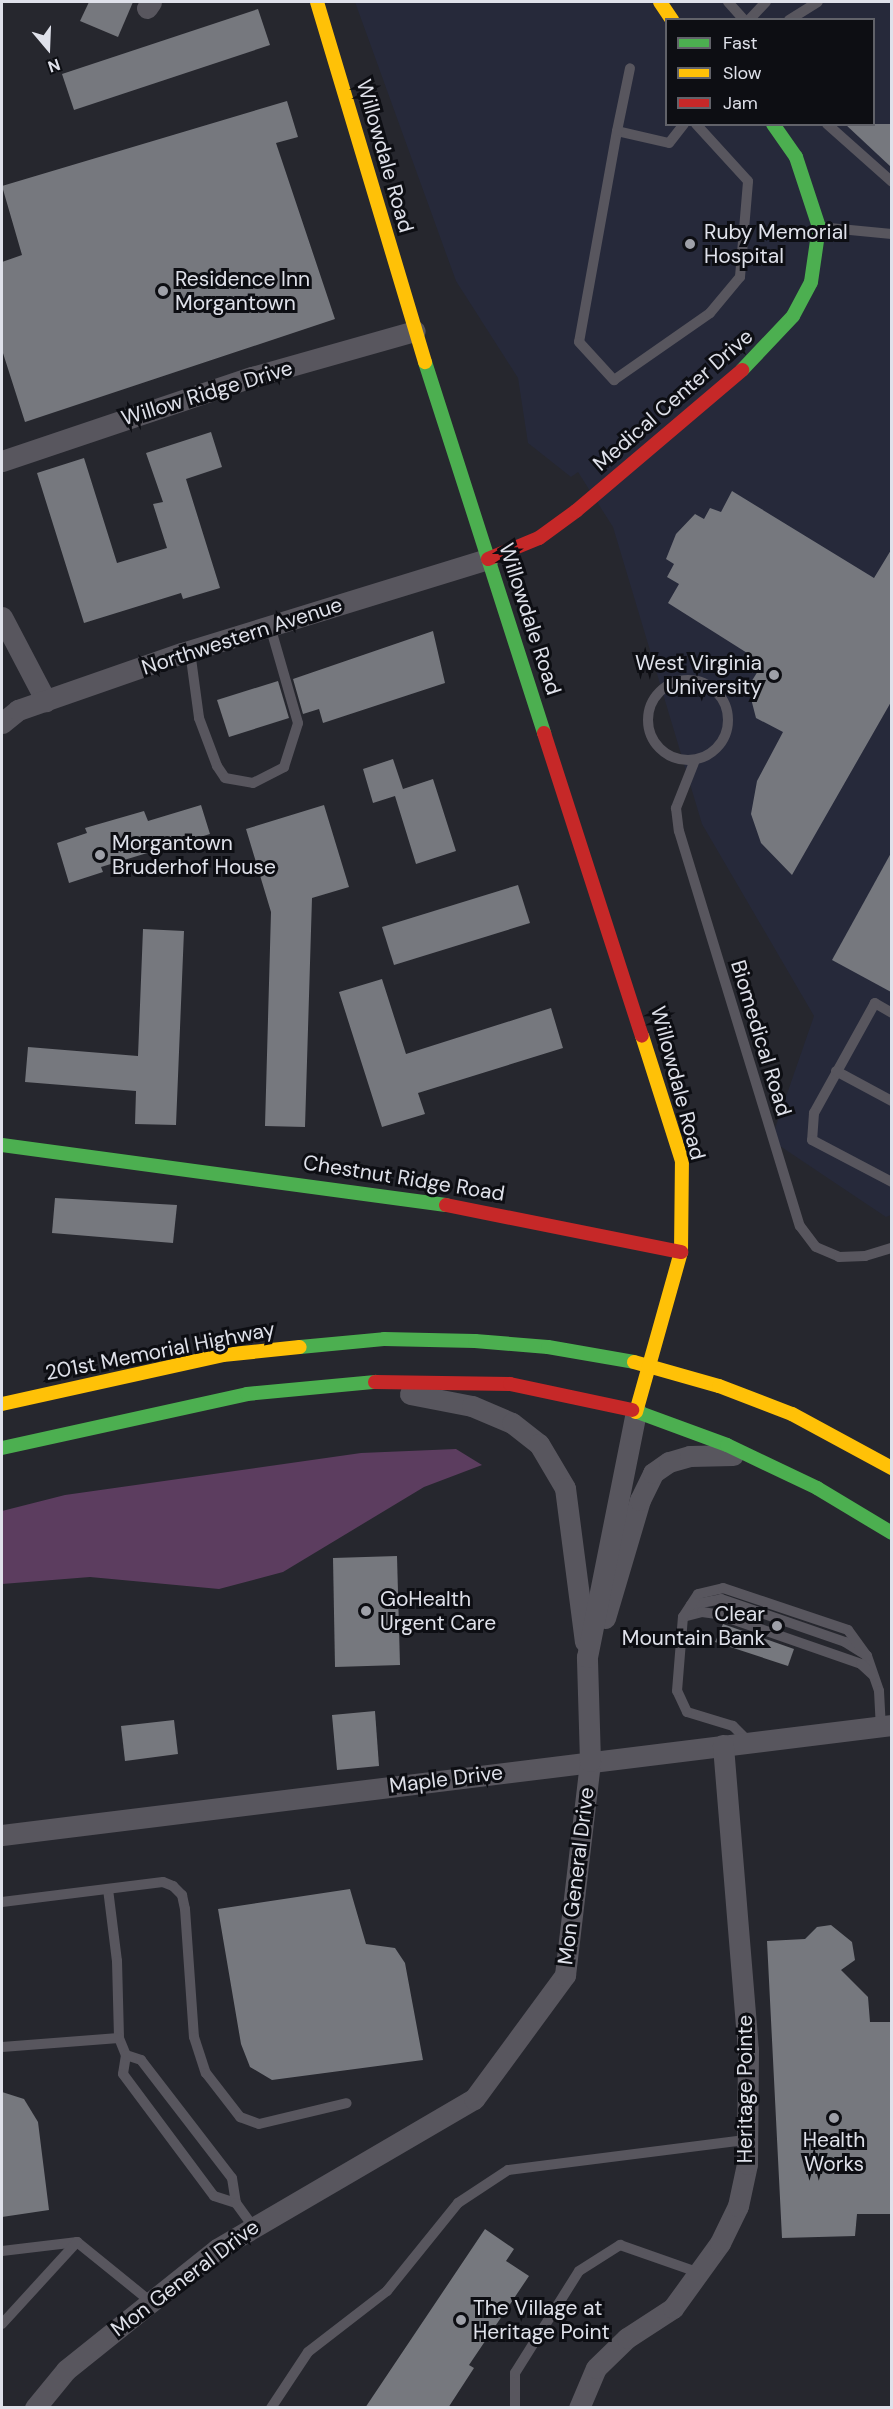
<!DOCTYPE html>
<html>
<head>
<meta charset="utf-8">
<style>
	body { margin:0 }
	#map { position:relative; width:893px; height:2409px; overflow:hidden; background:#26272e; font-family:"DM Sans",sans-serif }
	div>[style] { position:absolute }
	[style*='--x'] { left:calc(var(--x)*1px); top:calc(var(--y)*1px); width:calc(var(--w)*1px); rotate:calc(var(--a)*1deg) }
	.built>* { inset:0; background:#26293a }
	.forest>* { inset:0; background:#5c3d5f }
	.building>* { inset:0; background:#76787e }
	.lane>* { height:10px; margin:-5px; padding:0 5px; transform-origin:5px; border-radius:5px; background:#58565e }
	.lane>.ring { margin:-5px; padding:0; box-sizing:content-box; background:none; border:10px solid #58565e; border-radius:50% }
	.street>* { height:21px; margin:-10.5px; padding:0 10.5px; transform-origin:10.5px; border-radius:10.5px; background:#58565e }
	.fast>* { height:14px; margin:-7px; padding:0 7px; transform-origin:7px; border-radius:7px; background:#4caf50 }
	.slow>* { height:14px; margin:-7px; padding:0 7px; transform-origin:7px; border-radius:7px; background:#ffc107 }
	.jam>* { height:14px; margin:-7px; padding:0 7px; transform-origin:7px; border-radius:7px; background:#c62828 }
	.dots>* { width:16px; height:16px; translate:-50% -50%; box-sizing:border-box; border:3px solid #0d0e13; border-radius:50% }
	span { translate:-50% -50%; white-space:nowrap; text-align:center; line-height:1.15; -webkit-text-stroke:6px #0d0e13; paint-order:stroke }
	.street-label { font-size:21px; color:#dfe1ea }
	.poi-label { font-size:21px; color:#dfe1ea }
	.left { translate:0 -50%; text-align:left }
	.right { translate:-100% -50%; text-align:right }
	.frame { position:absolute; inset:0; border:3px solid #dfe1ea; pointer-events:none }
	.legend { position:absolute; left:665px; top:18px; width:210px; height:108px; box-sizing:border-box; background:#0d0e13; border:2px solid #616269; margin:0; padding:8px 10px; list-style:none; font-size:18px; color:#dfe1ea }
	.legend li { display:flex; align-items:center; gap:12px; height:30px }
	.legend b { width:30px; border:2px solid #616269 }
	.north { position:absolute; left:18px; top:18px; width:60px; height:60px; -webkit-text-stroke:4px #0d0e13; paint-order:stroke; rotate:161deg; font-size:16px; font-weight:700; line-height:24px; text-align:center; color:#dfe1ea }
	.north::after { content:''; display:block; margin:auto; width:21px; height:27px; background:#dfe1ea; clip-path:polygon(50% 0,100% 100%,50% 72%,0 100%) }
</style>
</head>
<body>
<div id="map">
	<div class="built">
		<i style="clip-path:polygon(evenodd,355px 2px,891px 2px,891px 1215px,886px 1217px,771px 1140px,814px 1016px,702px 824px,613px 527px,578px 472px,571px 477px,528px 443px,518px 378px,456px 281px,355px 2px,666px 20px,874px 20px,874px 124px,666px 124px,666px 20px)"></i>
	</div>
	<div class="forest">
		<i style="clip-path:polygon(456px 1449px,482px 1465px,424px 1487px,283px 1572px,219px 1589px,90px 1577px,2px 1584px,2px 1511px,65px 1495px,361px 1453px)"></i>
	</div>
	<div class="building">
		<i style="clip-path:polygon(89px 2px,133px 2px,118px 37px,80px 21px)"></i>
		<i style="clip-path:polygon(258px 9px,270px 45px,74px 110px,62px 74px)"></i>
		<i style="clip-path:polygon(287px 101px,298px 137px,276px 143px,335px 319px,25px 422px,2px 350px,2px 262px,22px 255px,2px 186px)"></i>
		<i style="clip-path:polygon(845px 124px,891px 124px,891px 167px)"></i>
		<i style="clip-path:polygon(211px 432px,222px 467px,186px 479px,220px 588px,183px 599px,181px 593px,84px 623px,37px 473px,84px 458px,117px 563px,167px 548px,153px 504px,163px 502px,146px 453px)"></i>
		<i style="clip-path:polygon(732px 491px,874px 578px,891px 550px,891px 702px,792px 875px,761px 843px,751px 814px,757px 781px,783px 732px,756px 718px,748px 687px,763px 663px,668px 603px,679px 584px,667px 577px,674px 564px,666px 559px,676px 534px,695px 514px,704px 519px,710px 508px,721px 512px)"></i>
		<i style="clip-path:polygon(433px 631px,445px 683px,323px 723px,319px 709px,303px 714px,293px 679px)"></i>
		<i style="clip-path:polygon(278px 681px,289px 718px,229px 737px,217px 700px)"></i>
		<i style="clip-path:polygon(393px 759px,403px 789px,433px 779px,456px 851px,416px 864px,395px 796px,373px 803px,363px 769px)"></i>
		<i style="clip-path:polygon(201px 805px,210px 834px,101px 867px,103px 872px,69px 883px,57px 843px,87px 833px,85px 828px,144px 811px,148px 821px)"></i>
		<i style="clip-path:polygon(324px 805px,349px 887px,312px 898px,305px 1127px,265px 1126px,271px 912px,246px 829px)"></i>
		<i style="clip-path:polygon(891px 853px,891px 992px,832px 960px)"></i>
		<i style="clip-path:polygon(518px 885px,530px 923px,394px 965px,382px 927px)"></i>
		<i style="clip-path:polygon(143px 929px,184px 931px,176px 1125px,135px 1124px,136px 1091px,25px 1082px,28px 1047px,138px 1056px)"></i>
		<i style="clip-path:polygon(382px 979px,406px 1054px,551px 1008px,563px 1048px,418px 1093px,425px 1114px,382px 1127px,339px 992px)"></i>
		<i style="clip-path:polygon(55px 1198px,177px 1205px,173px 1243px,52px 1233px)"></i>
		<i style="clip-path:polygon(397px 1556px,400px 1665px,335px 1667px,333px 1558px)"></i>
		<i style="clip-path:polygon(723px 1624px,794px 1649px,788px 1666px,715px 1642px)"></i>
		<i style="clip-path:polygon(375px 1711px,379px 1766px,337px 1770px,332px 1715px)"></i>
		<i style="clip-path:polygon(174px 1720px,178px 1754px,125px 1761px,121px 1726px)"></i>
		<i style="clip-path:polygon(350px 1889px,366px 1944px,395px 1948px,405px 1963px,423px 2060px,272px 2080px,250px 2067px,241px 2044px,218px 1909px)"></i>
		<i style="clip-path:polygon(831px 1925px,852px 1942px,855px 1960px,841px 1970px,868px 1997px,870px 2022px,891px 2022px,891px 2214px,857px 2214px,855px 2236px,782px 2238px,767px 1941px,805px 1939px,817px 1927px)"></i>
		<i style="clip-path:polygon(2px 2092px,24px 2099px,38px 2122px,49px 2210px,2px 2217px)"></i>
		<i style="clip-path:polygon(485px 2229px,514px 2249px,506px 2261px,529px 2276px,469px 2365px,474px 2368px,448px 2408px,365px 2408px)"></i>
	</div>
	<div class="lane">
		<i style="--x:728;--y:2;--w:24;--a:48"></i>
		<i style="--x:749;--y:20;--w:25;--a:-47"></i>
		<i style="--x:789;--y:20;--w:34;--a:-32"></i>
		<i style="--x:684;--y:124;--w:24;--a:128"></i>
		<i style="--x:669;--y:143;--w:53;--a:-167"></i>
		<i style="--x:617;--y:131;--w:214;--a:100.2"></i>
		<i style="--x:579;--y:342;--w:52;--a:47.4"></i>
		<i style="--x:614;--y:380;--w:117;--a:-34.9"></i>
		<i style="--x:710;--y:313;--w:47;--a:-50.2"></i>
		<i style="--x:740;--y:277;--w:96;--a:-85.2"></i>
		<i style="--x:748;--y:181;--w:77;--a:-132.4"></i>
		<i style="--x:827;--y:124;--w:87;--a:41.7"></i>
		<i style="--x:617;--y:131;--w:64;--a:-78.3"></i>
		<i style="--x:819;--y:227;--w:73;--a:5.5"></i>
		<i style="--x:190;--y:651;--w:68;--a:82.3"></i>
		<i style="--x:199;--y:718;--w:51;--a:69.4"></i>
		<i style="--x:217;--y:766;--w:14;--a:56"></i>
		<i style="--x:225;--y:778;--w:28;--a:10"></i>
		<i style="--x:253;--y:783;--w:35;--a:-27"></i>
		<i style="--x:284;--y:767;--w:46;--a:-72.3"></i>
		<i style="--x:298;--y:723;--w:101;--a:-106.1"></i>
		<i class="ring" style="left:648px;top:680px;width:70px;height:70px"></i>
		<i style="--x:695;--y:760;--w:52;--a:111.6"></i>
		<i style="--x:676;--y:808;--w:23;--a:83"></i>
		<i style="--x:679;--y:831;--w:413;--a:73"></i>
		<i style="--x:800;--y:1226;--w:26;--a:53"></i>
		<i style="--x:816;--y:1247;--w:25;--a:23"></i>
		<i style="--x:839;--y:1257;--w:26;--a:-2"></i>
		<i style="--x:865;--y:1256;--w:28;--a:-17"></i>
		<i style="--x:892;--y:1013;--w:20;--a:-150"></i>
		<i style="--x:875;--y:1003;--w:126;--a:119"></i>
		<i style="--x:814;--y:1113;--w:27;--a:94"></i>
		<i style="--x:812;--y:1140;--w:90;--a:27.7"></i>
		<i style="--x:836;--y:1071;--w:64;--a:28.2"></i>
		<i style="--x:691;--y:1605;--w:31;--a:-11"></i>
		<i style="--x:721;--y:1599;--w:131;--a:19.1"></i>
		<i style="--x:845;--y:1642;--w:26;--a:32"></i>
		<i style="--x:867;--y:1656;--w:37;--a:71"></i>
		<i style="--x:879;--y:1691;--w:35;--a:87"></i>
		<i style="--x:683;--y:1617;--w:20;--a:-15"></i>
		<i style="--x:702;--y:1612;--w:15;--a:8"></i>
		<i style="--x:717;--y:1614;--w:152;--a:19.1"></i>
		<i style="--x:861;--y:1664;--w:16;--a:43"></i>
		<i style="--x:749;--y:1742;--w:23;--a:-135"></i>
		<i style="--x:733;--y:1726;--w:48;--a:-163.1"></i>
		<i style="--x:687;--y:1712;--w:23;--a:-115"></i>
		<i style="--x:677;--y:1691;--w:74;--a:-85.4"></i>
		<i style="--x:683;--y:1617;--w:27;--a:-57"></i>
		<i style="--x:698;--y:1594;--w:26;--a:-13"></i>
		<i style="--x:723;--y:1588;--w:132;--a:18.6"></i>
		<i style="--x:848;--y:1630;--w:32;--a:54"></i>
		<i style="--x:108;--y:1889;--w:73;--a:82.9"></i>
		<i style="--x:117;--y:1961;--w:77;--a:88.5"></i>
		<i style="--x:119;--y:2038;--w:18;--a:68"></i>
		<i style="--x:126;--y:2055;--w:19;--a:99"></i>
		<i style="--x:123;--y:2074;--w:152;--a:53.3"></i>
		<i style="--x:214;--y:2196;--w:23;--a:18"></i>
		<i style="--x:2;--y:1902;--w:162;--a:-7.1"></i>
		<i style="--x:163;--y:1882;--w:11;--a:22"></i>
		<i style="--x:173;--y:1886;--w:13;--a:45"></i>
		<i style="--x:182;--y:1895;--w:14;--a:78"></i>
		<i style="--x:185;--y:1909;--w:128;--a:86"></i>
		<i style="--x:194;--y:2037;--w:38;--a:72"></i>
		<i style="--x:206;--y:2073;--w:56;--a:52.3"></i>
		<i style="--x:240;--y:2117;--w:20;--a:20"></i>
		<i style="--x:259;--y:2124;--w:90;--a:-13.4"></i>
		<i style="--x:2;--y:2047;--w:117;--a:-4.4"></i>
		<i style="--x:126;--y:2055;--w:16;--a:18"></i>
		<i style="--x:141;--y:2060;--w:149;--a:52.4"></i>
		<i style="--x:232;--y:2178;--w:25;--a:81"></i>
		<i style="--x:236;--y:2203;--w:27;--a:54"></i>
		<i style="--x:2;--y:2251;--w:76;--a:-6.8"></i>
		<i style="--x:77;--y:2242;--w:95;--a:39"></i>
		<i style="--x:2;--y:2324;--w:111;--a:-47.6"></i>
		<i style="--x:271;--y:2408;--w:67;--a:-56.5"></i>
		<i style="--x:308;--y:2352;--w:100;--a:-37.7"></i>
		<i style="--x:387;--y:2291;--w:113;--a:-51.1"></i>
		<i style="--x:458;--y:2203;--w:60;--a:-33.4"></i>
		<i style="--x:508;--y:2170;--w:241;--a:-7.2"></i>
		<i style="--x:515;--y:2408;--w:35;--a:-90"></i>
		<i style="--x:515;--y:2373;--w:120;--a:-57.9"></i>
		<i style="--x:579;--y:2271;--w:49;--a:-32.4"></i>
		<i style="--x:620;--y:2245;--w:82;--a:19.3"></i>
	</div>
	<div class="street">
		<i style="--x:147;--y:8;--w:7;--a:-56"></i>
		<i style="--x:2;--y:461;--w:264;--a:-18.6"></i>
		<i style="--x:252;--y:377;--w:169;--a:-15.8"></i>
		<i style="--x:2;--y:617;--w:95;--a:62.4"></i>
		<i style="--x:2;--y:723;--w:21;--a:-39"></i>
		<i style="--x:18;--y:710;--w:174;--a:-19.2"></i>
		<i style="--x:182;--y:653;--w:320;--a:-17.1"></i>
		<i style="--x:410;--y:1394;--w:63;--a:11"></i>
		<i style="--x:472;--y:1406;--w:43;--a:23"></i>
		<i style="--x:512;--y:1423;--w:34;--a:38"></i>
		<i style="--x:539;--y:1444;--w:51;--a:59.4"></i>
		<i style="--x:565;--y:1488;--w:155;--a:82.6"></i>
		<i style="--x:605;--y:1618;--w:123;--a:-73.5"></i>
		<i style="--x:640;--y:1500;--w:30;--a:-64"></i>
		<i style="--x:653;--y:1473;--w:19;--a:-35"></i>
		<i style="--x:669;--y:1462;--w:22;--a:-16"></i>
		<i style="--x:690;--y:1456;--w:43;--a:-1.3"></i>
		<i style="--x:2;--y:1835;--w:897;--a:-7.05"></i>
		<i style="--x:35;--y:2408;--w:49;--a:-50.8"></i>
		<i style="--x:66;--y:2370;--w:193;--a:-38.7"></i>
		<i style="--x:217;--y:2249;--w:298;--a:-30.3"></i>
		<i style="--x:474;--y:2099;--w:154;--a:-53.7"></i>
		<i style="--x:565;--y:1975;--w:215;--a:-83.3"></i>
		<i style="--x:590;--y:1761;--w:104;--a:-91.7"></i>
		<i style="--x:587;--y:1657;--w:250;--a:-78.7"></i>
		<i style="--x:579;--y:2408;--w:43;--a:-67"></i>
		<i style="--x:596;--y:2368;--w:43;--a:-44.1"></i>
		<i style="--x:627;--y:2338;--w:55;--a:-33.1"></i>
		<i style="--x:673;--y:2308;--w:80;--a:-54.1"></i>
		<i style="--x:720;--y:2243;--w:41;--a:-64.1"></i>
		<i style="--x:738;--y:2206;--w:43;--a:-77.9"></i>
		<i style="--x:747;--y:2164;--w:114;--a:-89.5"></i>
		<i style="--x:748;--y:2050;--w:306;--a:-94.7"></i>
	</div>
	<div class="fast">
		<i style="--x:425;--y:362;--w:390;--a:72.2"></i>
		<i style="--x:742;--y:370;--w:74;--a:-46.6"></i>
		<i style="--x:793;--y:316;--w:38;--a:-62"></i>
		<i style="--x:811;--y:282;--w:56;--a:-81.7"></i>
		<i style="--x:819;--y:227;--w:74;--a:-108.2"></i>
		<i style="--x:796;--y:157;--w:40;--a:-124.9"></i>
		<i style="--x:2;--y:1145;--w:448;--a:7.7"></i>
		<i style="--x:300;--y:1347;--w:84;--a:-5.4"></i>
		<i style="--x:384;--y:1339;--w:91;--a:1.3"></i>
		<i style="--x:475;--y:1341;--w:73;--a:4.7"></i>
		<i style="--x:548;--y:1347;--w:87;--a:9.9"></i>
		<i style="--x:632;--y:1410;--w:101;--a:20.2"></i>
		<i style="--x:727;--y:1445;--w:100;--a:25.5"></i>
		<i style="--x:817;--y:1488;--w:87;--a:31"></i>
		<i style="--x:2;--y:1448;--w:251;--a:-12.4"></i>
		<i style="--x:247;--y:1394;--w:129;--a:-5.4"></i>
	</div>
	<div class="slow">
		<i style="--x:317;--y:2;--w:376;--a:73.3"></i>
		<i style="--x:660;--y:2;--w:22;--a:56"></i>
		<i style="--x:634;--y:1362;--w:88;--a:15.8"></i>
		<i style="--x:719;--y:1386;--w:78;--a:21"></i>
		<i style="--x:792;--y:1414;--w:114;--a:28.4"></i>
		<i style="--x:2;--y:1404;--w:226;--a:-12.5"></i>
		<i style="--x:223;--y:1355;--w:77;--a:-5.9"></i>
		<i style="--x:636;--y:1412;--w:166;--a:-74.3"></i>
		<i style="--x:681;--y:1252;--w:91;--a:-89.4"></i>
		<i style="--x:682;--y:1161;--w:131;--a:-107.7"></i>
	</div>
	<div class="jam">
		<i style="--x:488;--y:559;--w:55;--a:-22.4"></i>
		<i style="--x:539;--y:538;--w:46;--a:-36.1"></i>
		<i style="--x:576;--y:511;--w:218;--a:-40.3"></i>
		<i style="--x:544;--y:733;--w:318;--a:72.1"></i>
		<i style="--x:446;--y:1205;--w:240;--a:11.3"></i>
		<i style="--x:375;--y:1382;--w:135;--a:0.8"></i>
		<i style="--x:510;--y:1384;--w:125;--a:12"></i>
	</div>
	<div class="dots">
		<i style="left:690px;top:244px;background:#9ea0a8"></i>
		<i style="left:163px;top:291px;background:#9ea0a8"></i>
		<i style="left:774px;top:675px;background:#9ea0a8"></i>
		<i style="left:100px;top:855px;background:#9ea0a8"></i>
		<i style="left:366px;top:1611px;background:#9ea0a8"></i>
		<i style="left:777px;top:1626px;background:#9ea0a8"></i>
		<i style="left:834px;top:2118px;background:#9ea0a8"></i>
		<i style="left:461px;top:2320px;background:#9ea0a8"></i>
	</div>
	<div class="street-label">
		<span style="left:385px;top:156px;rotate:74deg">Willowdale Road</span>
		<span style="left:207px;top:393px;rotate:-17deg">Willow Ridge Drive</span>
		<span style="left:673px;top:400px;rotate:-41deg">Medical Center Drive</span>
		<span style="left:530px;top:619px;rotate:72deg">Willowdale Road</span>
		<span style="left:242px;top:636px;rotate:-18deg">Northwestern Avenue</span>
		<span style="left:761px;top:1038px;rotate:73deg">Biomedical Road</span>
		<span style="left:678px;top:1083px;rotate:75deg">Willowdale Road</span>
		<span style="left:404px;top:1178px;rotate:9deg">Chestnut Ridge Road</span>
		<span style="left:160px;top:1351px;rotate:-11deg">201st Memorial Highway</span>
		<span style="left:446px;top:1779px;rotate:-7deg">Maple Drive</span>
		<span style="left:576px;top:1876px;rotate:-83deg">Mon General Drive</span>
		<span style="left:745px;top:2089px;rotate:-90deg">Heritage Pointe</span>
		<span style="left:185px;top:2278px;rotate:-37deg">Mon General Drive</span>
	</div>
	<div class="poi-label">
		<span class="left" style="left:704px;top:244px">Ruby Memorial<br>Hospital</span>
		<span class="left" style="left:175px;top:291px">Residence Inn<br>Morgantown</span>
		<span class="right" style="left:762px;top:675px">West Virginia<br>University</span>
		<span class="left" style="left:112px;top:855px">Morgantown<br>Bruderhof House</span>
		<span class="left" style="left:380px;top:1611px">GoHealth<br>Urgent Care</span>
		<span class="right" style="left:765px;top:1626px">Clear<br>Mountain Bank</span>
		<span style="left:834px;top:2152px">Health<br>Works</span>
		<span class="left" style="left:473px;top:2320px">The Village at<br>Heritage Point</span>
	</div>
	<div class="frame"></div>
	<ul class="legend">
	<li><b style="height:8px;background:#4caf50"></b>Fast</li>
	<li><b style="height:8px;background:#ffc107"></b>Slow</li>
	<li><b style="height:8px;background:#c62828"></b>Jam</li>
	</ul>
	<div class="north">N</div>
</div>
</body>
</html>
